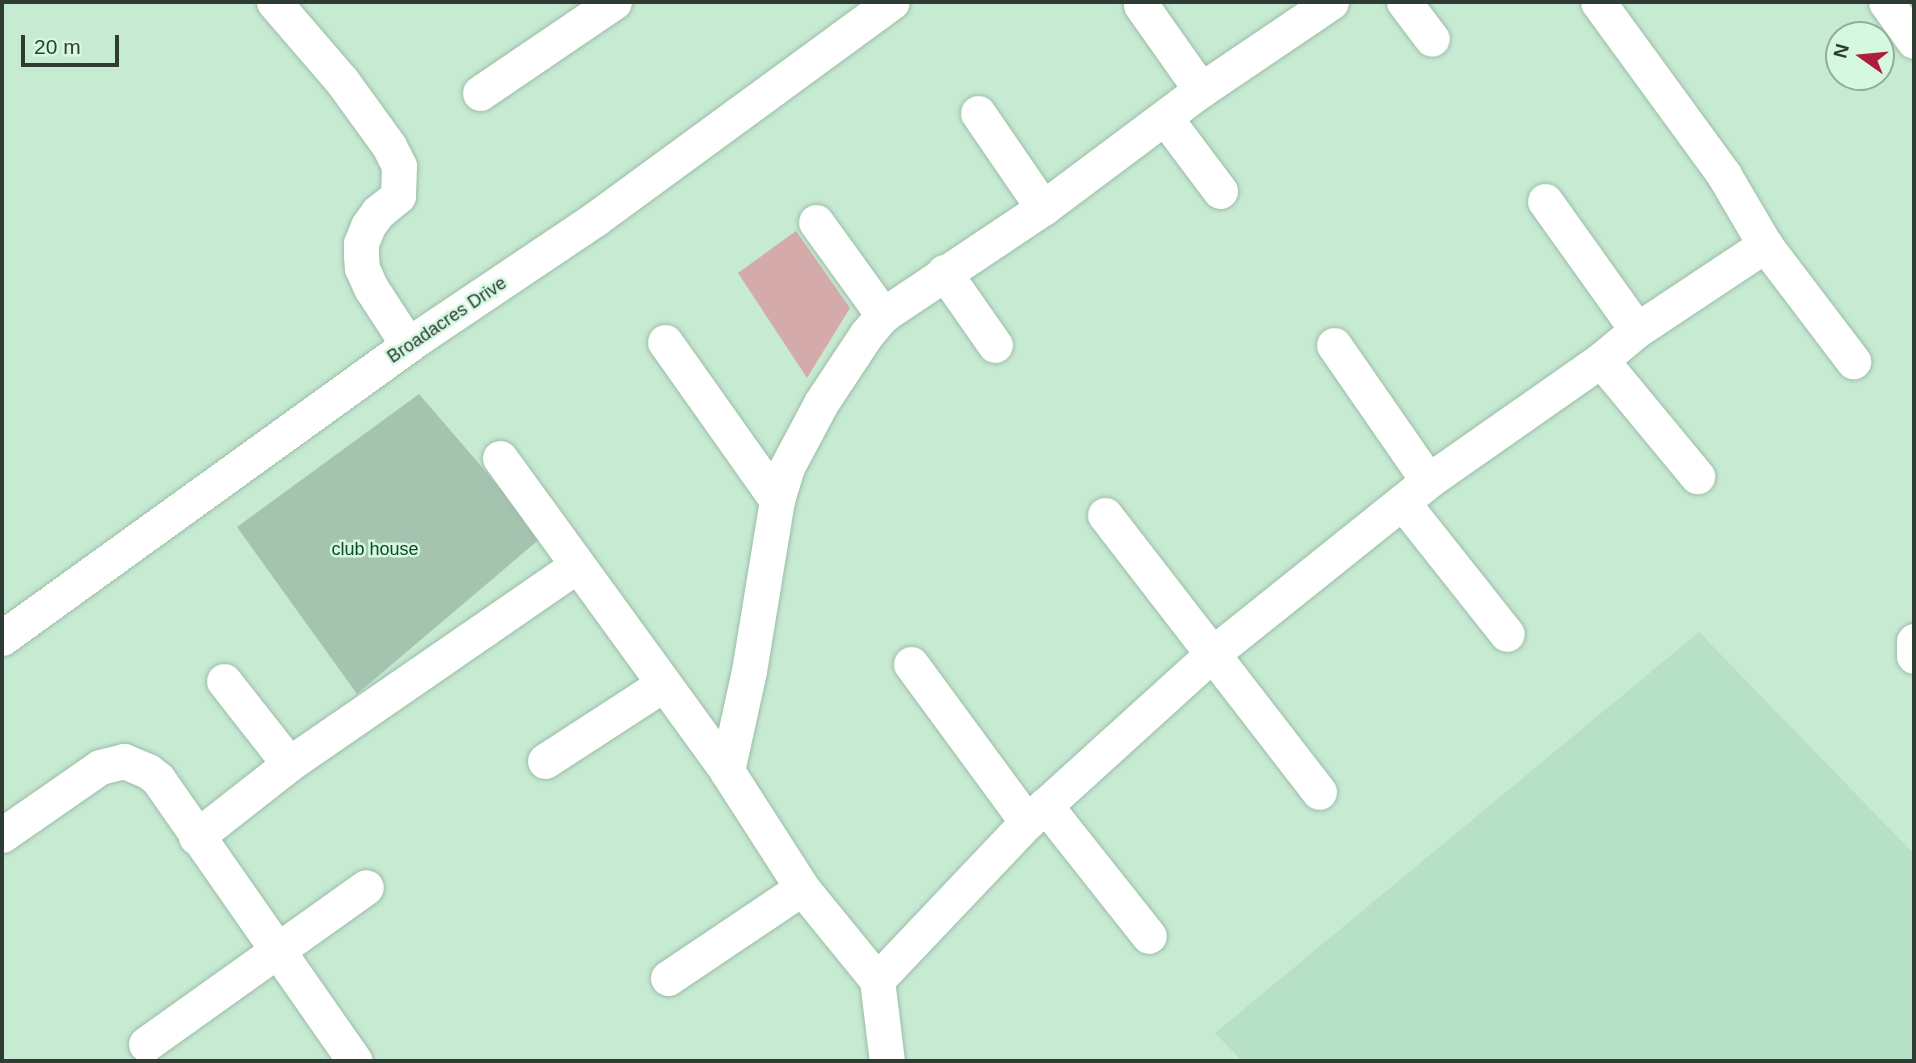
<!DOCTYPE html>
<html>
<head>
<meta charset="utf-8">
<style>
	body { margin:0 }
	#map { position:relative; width:1916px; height:1063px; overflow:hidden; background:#c7ead3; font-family:Arial,sans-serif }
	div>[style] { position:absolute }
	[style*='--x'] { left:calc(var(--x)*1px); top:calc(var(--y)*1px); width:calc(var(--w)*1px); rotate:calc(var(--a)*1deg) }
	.built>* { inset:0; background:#b7e1c6 }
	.green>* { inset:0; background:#a5c4b0 }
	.building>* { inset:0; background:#d4aaab }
	.roads { filter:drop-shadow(0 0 2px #9bbda7) drop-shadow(0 0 2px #9bbda7) }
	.minor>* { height:35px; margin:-17.5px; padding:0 17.5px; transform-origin:17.5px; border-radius:17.5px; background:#fff }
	span { translate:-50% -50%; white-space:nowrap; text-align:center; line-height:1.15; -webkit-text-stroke:5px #d4f8e0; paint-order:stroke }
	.street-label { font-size:18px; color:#2e3c33 }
	.park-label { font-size:18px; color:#0d4a2c }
	.frame { position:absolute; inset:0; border:4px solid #2e3c33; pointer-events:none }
	.north { position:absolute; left:1825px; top:21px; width:70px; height:70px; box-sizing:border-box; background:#d4f8e0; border:2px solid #92ad9b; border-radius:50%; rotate:285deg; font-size:19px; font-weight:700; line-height:28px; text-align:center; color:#2e3c33 }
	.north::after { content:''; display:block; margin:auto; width:24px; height:32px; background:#b01c39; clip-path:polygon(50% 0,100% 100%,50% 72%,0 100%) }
	.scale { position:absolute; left:21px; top:35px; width:98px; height:32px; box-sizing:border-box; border:4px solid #2e3c33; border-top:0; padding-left:9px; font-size:21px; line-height:24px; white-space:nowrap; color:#2e3c33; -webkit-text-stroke:5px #d4f8e0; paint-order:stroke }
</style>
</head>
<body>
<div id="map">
	<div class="built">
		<i style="clip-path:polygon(1699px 632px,1914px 854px,1914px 1061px,1242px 1061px,1215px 1033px)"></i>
	</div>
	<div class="green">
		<i style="clip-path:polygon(419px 394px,542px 537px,357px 694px,237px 527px)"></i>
	</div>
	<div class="building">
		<i style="clip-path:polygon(796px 231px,850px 308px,807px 378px,738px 273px)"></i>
	</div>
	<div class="roads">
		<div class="minor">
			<i style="--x:274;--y:2;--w:104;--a:49.3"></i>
			<i style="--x:342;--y:81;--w:80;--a:54.1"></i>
			<i style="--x:389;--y:146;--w:22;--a:63"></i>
			<i style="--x:399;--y:166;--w:30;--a:92"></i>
			<i style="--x:398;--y:196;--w:26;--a:141"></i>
			<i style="--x:378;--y:212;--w:17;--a:126"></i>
			<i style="--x:368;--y:226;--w:18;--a:112"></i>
			<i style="--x:361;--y:243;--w:12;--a:90"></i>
			<i style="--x:361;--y:255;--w:13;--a:86"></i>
			<i style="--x:362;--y:268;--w:22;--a:66"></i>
			<i style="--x:371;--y:288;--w:68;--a:57"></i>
			<i style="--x:1404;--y:2;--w:46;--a:52.9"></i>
			<i style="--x:1598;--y:2;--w:214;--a:53.9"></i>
			<i style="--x:1724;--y:175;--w:81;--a:59.6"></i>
			<i style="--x:1765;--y:245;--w:146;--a:52.8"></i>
			<i style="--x:1886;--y:2;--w:48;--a:54.3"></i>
			<i style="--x:1141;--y:5;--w:104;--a:54.8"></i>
			<i style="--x:480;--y:93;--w:162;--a:-34.2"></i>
			<i style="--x:978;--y:113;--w:115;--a:55.6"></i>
			<i style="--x:1166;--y:119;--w:90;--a:53.1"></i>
			<i style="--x:1545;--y:201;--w:158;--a:54.5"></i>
			<i style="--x:816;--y:222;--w:115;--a:54.2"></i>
			<i style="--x:944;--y:272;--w:89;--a:55.1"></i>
			<i style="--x:665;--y:342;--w:194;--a:54.7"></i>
			<i style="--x:1334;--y:345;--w:165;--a:55.3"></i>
			<i style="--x:1601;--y:360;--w:151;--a:50.4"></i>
			<i style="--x:500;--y:458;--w:387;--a:54"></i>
			<i style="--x:727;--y:771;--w:139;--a:57.3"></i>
			<i style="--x:802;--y:888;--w:119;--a:50.8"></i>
			<i style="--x:877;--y:980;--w:82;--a:83"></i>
			<i style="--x:1403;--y:503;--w:167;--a:51.6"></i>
			<i style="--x:1105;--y:515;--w:350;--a:52.3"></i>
			<i style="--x:2;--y:638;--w:513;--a:-35.8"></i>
			<i style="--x:418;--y:338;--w:213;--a:-33.9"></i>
			<i style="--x:595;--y:219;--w:368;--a:-36.2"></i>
			<i style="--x:1914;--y:641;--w:15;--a:90"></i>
			<i style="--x:911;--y:664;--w:196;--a:53.7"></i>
			<i style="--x:224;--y:681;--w:105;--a:51.9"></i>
			<i style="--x:545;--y:761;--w:140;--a:-33"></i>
			<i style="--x:727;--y:771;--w:102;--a:-77.6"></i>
			<i style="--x:749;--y:671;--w:173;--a:-80.7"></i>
			<i style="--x:777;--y:500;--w:34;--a:-73"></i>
			<i style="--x:787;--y:467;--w:72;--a:-62"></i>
			<i style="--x:821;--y:403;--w:82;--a:-56.5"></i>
			<i style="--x:866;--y:335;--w:26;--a:-50"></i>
			<i style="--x:883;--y:315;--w:192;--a:-33.8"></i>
			<i style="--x:1043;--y:208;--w:197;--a:-36.8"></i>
			<i style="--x:1201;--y:90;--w:157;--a:-34.1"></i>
			<i style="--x:1045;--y:805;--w:167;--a:51.6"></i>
			<i style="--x:2;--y:835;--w:119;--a:-34.8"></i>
			<i style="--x:100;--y:767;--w:25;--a:-14"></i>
			<i style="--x:124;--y:761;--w:26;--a:23"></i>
			<i style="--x:148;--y:771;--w:13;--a:39"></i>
			<i style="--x:158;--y:779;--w:344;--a:55.1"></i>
			<i style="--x:196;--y:837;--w:118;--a:-38.1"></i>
			<i style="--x:289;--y:764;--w:350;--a:-34.6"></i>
			<i style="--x:668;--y:978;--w:161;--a:-33.9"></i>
			<i style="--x:877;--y:980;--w:218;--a:-46.5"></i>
			<i style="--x:1027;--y:822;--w:248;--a:-42.2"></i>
			<i style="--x:1211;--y:655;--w:278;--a:-38.7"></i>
			<i style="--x:1428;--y:481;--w:211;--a:-35"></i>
			<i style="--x:1601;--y:360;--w:47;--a:-39.8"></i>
			<i style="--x:1637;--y:330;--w:154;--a:-33.6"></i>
			<i style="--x:146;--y:1044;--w:270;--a:-35.5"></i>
		</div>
	</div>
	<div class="street-label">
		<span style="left:447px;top:320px;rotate:-34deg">Broadacres Drive</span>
	</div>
	<div class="park-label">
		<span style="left:375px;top:549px">club house</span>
	</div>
	<div class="frame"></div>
	<div class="north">N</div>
	<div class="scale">20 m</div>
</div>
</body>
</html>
